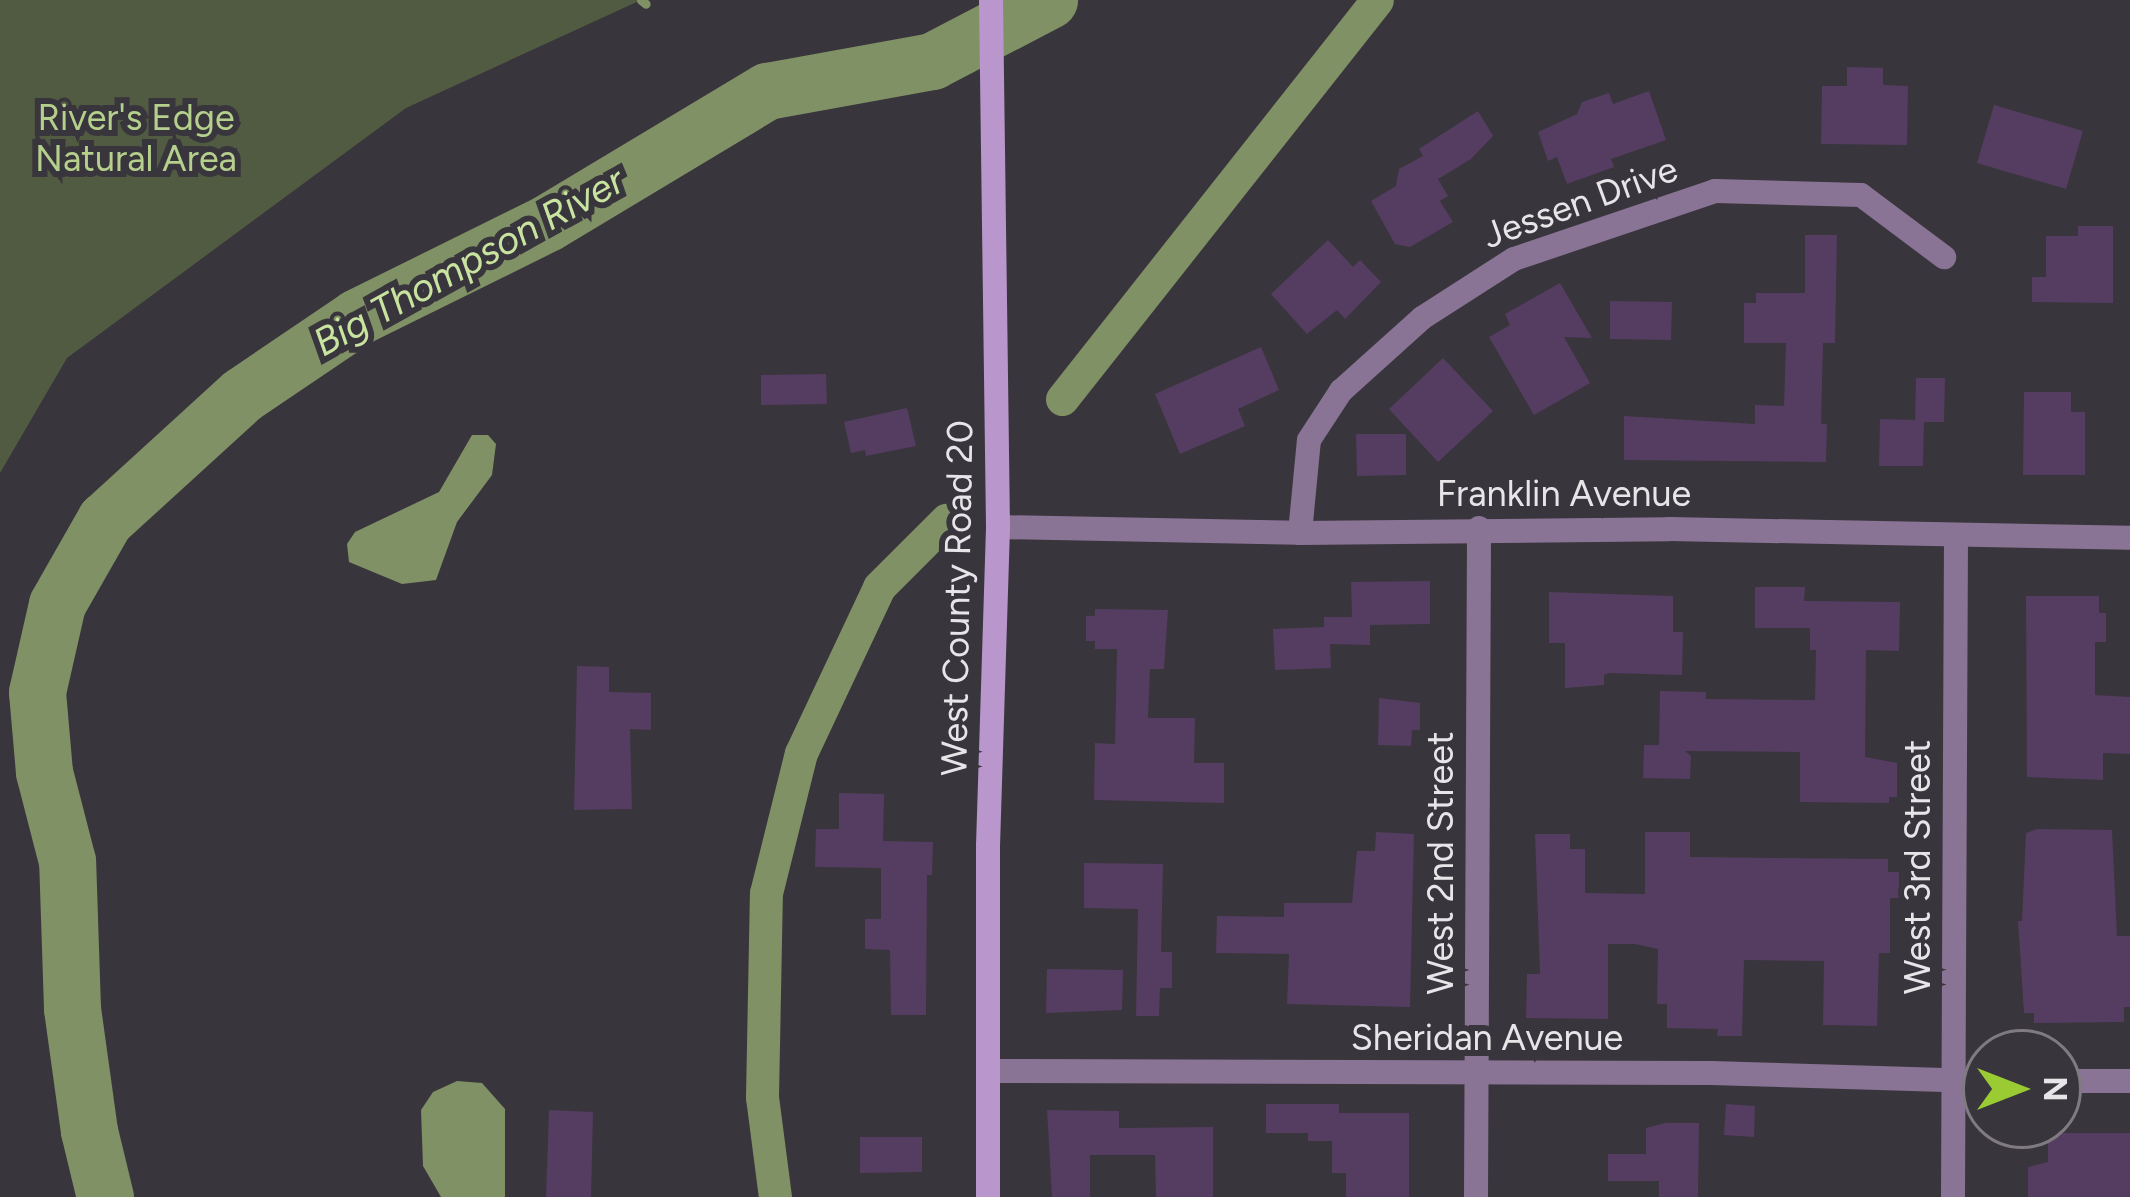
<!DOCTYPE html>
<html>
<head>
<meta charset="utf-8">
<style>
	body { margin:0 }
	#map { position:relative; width:2130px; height:1197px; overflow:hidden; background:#39353c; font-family:Figtree,sans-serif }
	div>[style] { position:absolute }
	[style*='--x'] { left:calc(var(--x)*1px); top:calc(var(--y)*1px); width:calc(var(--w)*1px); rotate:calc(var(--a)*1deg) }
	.green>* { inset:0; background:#515b42 }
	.water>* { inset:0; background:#809166 }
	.stream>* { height:9px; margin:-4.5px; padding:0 4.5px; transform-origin:4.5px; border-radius:4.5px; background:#809166 }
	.canal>* { height:33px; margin:-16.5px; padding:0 16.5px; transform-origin:16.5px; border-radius:16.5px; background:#809166 }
	.river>* { height:57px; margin:-28.5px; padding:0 28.5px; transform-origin:28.5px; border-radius:28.5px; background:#809166 }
	.building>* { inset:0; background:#543d60 }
	.minor>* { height:24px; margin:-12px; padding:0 12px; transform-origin:12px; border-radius:12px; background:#8a7496 }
	.secondary>* { height:24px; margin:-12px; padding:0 12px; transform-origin:12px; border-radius:12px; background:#b996cb }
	span { translate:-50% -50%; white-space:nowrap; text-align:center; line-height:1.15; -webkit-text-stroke:12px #39353c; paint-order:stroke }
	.park-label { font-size:36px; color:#b5cf8c }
	.street-label { font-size:36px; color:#e8e5e9 }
	.water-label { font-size:39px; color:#c9e4a0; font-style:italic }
	.north { position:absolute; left:1962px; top:1029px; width:120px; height:120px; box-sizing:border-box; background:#39353c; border:3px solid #7f7b81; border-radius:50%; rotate:90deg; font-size:33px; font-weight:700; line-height:48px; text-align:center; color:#e8e5e9 }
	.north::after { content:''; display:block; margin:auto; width:42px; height:54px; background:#9bcb33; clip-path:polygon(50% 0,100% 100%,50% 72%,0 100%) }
</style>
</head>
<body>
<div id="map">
	<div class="green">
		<i style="clip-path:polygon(0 0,641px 0,406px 108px,67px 358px,0 473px)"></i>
	</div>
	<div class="water">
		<i style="clip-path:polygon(472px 435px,488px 435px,496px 444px,492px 475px,457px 522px,436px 580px,402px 584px,349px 562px,347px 544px,355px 532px,439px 492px)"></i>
		<i style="clip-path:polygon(457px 1081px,482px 1083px,505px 1109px,505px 1197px,441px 1197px,423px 1166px,421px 1110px,433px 1092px)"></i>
	</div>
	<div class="stream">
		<i style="--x:641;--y:0;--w:6;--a:39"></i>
	</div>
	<div class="canal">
		<i style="--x:1062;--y:399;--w:508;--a:-51.71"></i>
		<i style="--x:775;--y:1197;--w:101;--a:-97.4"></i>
		<i style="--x:762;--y:1097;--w:204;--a:-88.9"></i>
		<i style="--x:766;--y:893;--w:144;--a:-76"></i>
		<i style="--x:801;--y:753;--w:183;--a:-64.8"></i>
		<i style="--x:879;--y:587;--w:95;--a:-45"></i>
	</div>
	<div class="river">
		<i style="--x:105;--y:1197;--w:68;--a:-103.6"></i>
		<i style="--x:89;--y:1131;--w:124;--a:-97.9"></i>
		<i style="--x:72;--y:1008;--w:147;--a:-91.9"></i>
		<i style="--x:67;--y:861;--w:92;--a:-104.5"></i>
		<i style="--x:44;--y:772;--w:80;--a:-95"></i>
		<i style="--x:37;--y:692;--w:90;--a:-77.2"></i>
		<i style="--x:57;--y:604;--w:97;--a:-60.3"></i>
		<i style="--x:105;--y:520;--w:185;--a:-42.4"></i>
		<i style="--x:242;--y:395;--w:139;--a:-34.1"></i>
		<i style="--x:357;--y:317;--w:212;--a:-26.3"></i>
		<i style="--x:547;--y:223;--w:257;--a:-31"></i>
		<i style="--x:767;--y:91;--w:168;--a:-10.3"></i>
		<i style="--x:932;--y:61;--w:132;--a:-27.5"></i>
	</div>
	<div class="building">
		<i style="clip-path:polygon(1847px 67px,1883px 68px,1883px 85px,1908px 86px,1907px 145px,1821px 144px,1822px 86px,1847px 86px)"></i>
		<i style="clip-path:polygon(1649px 91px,1666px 140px,1611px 159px,1614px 167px,1567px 184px,1557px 157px,1548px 161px,1538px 132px,1577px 114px,1582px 102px,1609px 93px,1613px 104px)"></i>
		<i style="clip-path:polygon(1994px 105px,2083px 131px,2066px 189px,1977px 163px)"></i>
		<i style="clip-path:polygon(1478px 111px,1493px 136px,1471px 159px,1438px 179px,1448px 196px,1440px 201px,1453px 222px,1410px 247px,1395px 244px,1371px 201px,1396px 186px,1399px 169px,1423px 156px,1419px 149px)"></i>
		<i style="clip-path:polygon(2078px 226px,2113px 226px,2113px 303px,2032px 302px,2032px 277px,2046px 277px,2046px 236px,2078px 236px)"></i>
		<i style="clip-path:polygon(1805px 235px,1837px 235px,1835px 343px,1823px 343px,1821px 424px,1827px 424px,1826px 462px,1624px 460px,1624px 416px,1755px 424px,1755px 405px,1784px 406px,1786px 343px,1744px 343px,1744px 303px,1756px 303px,1756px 293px,1805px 293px)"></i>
		<i style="clip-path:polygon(1328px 240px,1353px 267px,1360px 260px,1381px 282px,1345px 319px,1337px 310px,1307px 334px,1271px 294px)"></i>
		<i style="clip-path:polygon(1560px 283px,1592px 338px,1564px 337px,1590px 383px,1534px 415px,1489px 337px,1510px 325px,1505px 314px)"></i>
		<i style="clip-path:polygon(1610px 301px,1672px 302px,1671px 340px,1610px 339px)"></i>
		<i style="clip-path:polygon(1261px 347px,1279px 390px,1238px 409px,1245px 426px,1180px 454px,1155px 394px)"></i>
		<i style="clip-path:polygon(1443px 358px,1493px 411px,1438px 462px,1389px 409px)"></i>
		<i style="clip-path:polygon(826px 374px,827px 404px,761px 405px,761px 375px)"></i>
		<i style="clip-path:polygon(1916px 378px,1945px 378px,1944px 422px,1924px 422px,1923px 466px,1879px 466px,1880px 419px,1915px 420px)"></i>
		<i style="clip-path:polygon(2024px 392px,2071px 392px,2071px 412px,2085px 412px,2085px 475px,2023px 475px)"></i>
		<i style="clip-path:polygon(907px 408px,916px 446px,866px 456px,865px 450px,851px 453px,844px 422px)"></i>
		<i style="clip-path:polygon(1356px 434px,1406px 434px,1406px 475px,1357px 476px)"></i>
		<i style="clip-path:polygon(1430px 581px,1430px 624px,1370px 625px,1370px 645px,1330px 644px,1331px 668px,1275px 670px,1273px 629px,1324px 627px,1324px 617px,1352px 617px,1351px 582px)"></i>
		<i style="clip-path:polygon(1755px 587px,1805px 587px,1804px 601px,1900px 602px,1899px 651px,1866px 650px,1865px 757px,1897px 763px,1897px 797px,1889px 797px,1889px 803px,1800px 802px,1800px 752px,1685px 751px,1691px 756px,1690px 779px,1643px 778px,1644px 745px,1659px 745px,1660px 691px,1706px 692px,1706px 699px,1815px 700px,1816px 650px,1810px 650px,1810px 628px,1755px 628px)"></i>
		<i style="clip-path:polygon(1549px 592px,1673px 596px,1673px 632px,1683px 632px,1682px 675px,1609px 673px,1604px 675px,1604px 685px,1565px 688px,1565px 643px,1549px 643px)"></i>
		<i style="clip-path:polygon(2026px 596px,2099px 596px,2099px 613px,2106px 613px,2106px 642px,2095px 642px,2095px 695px,2130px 697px,2130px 754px,2103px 753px,2103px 780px,2027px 777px)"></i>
		<i style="clip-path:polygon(1095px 609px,1168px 610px,1164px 669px,1150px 669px,1148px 718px,1195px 718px,1194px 763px,1224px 763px,1224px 803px,1094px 800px,1095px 743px,1115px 744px,1117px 649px,1095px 649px,1095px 641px,1086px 641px,1086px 616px,1095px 616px)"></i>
		<i style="clip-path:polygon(577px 666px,609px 667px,609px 692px,651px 693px,651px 730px,630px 729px,632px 809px,574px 810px)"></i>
		<i style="clip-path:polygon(1379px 698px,1420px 703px,1420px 730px,1412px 730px,1411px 746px,1378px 745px)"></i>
		<i style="clip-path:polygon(839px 793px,884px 794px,883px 841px,933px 842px,932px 875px,927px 875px,926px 1015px,891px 1015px,890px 950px,865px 949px,865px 919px,881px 919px,881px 868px,815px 867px,816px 829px,839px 829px)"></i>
		<i style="clip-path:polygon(2037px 829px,2112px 830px,2117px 936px,2130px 936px,2130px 1007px,2124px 1007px,2124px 1022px,2034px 1023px,2034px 1013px,2024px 1013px,2018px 921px,2022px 921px,2026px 833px)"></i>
		<i style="clip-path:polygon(1376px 832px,1414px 834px,1410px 1007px,1287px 1004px,1289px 954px,1216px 953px,1217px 916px,1284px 917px,1284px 903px,1352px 903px,1357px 851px,1375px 851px)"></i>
		<i style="clip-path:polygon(1645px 832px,1690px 832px,1690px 857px,1888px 859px,1888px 872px,1899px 872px,1899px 898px,1890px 898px,1890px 953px,1879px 953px,1877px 1026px,1823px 1025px,1824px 961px,1744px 960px,1742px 1036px,1717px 1036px,1718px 1029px,1667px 1028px,1667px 1004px,1657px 1004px,1658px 949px,1635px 944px,1608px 944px,1608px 1019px,1526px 1018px,1527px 974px,1540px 974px,1535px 834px,1570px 834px,1570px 849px,1585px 849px,1585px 893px,1645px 894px)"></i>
		<i style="clip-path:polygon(1084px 863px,1163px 864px,1161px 952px,1172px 952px,1172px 988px,1160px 988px,1159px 1016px,1136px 1016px,1138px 909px,1084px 908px)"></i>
		<i style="clip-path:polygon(1047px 969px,1123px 970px,1122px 1010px,1046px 1013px)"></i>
		<i style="clip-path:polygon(1266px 1104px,1339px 1104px,1339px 1113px,1409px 1113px,1409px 1197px,1346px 1197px,1346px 1173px,1332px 1173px,1332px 1141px,1308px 1141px,1308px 1133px,1266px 1133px)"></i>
		<i style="clip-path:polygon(1726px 1104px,1755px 1106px,1754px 1137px,1724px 1135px)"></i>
		<i style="clip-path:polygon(549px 1110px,593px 1112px,591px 1197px,546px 1197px)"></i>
		<i style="clip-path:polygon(1047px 1110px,1119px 1111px,1119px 1128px,1213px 1127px,1213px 1197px,1156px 1197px,1155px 1155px,1090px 1155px,1090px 1197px,1052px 1197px)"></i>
		<i style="clip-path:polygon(1665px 1123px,1699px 1123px,1698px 1197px,1659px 1197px,1659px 1181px,1608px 1181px,1608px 1154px,1646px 1154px,1646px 1128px)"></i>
		<i style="clip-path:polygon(2048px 1133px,2130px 1133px,2130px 1197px,2028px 1197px,2028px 1167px,2048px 1162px)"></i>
		<i style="clip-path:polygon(860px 1137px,922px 1137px,922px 1172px,860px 1173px)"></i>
	</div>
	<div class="minor">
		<i style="--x:998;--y:527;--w:302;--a:1.1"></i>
		<i style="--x:1300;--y:533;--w:369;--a:-0.6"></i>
		<i style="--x:1669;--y:529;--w:461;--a:1.1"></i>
		<i style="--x:1300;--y:533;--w:93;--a:-84.5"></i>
		<i style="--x:1309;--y:440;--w:59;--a:-56.9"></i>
		<i style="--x:1341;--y:391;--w:109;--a:-42"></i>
		<i style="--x:1422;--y:318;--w:109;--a:-32.7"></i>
		<i style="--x:1514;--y:259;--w:212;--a:-18.7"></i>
		<i style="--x:1715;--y:191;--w:146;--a:1.6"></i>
		<i style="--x:1861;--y:195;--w:104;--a:36.8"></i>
		<i style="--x:988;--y:1071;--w:723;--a:0.16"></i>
		<i style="--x:1711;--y:1073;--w:275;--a:1.7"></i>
		<i style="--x:2058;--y:1081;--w:72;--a:0"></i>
		<i style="--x:1476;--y:1197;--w:669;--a:-89.74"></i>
		<i style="--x:1953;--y:1197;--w:660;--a:-89.74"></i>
	</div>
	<div class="secondary">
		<i style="--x:988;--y:1197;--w:351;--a:-90"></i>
		<i style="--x:988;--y:846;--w:319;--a:-88.2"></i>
		<i style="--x:998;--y:527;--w:527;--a:-90.76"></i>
	</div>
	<div class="park-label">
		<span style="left:136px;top:138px">River's Edge<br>Natural Area</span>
	</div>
	<div class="street-label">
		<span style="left:1580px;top:202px;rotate:-20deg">Jessen Drive</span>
		<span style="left:1564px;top:494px">Franklin Avenue</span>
		<span style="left:957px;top:598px;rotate:-89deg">West County Road 20</span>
		<span style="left:1441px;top:863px;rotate:-90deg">West 2nd Street</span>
		<span style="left:1918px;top:867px;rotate:-90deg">West 3rd Street</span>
		<span style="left:1487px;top:1038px">Sheridan Avenue</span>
	</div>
	<div class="water-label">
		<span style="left:469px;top:262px;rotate:-29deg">Big Thompson River</span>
	</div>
	<div class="north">N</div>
</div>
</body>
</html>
